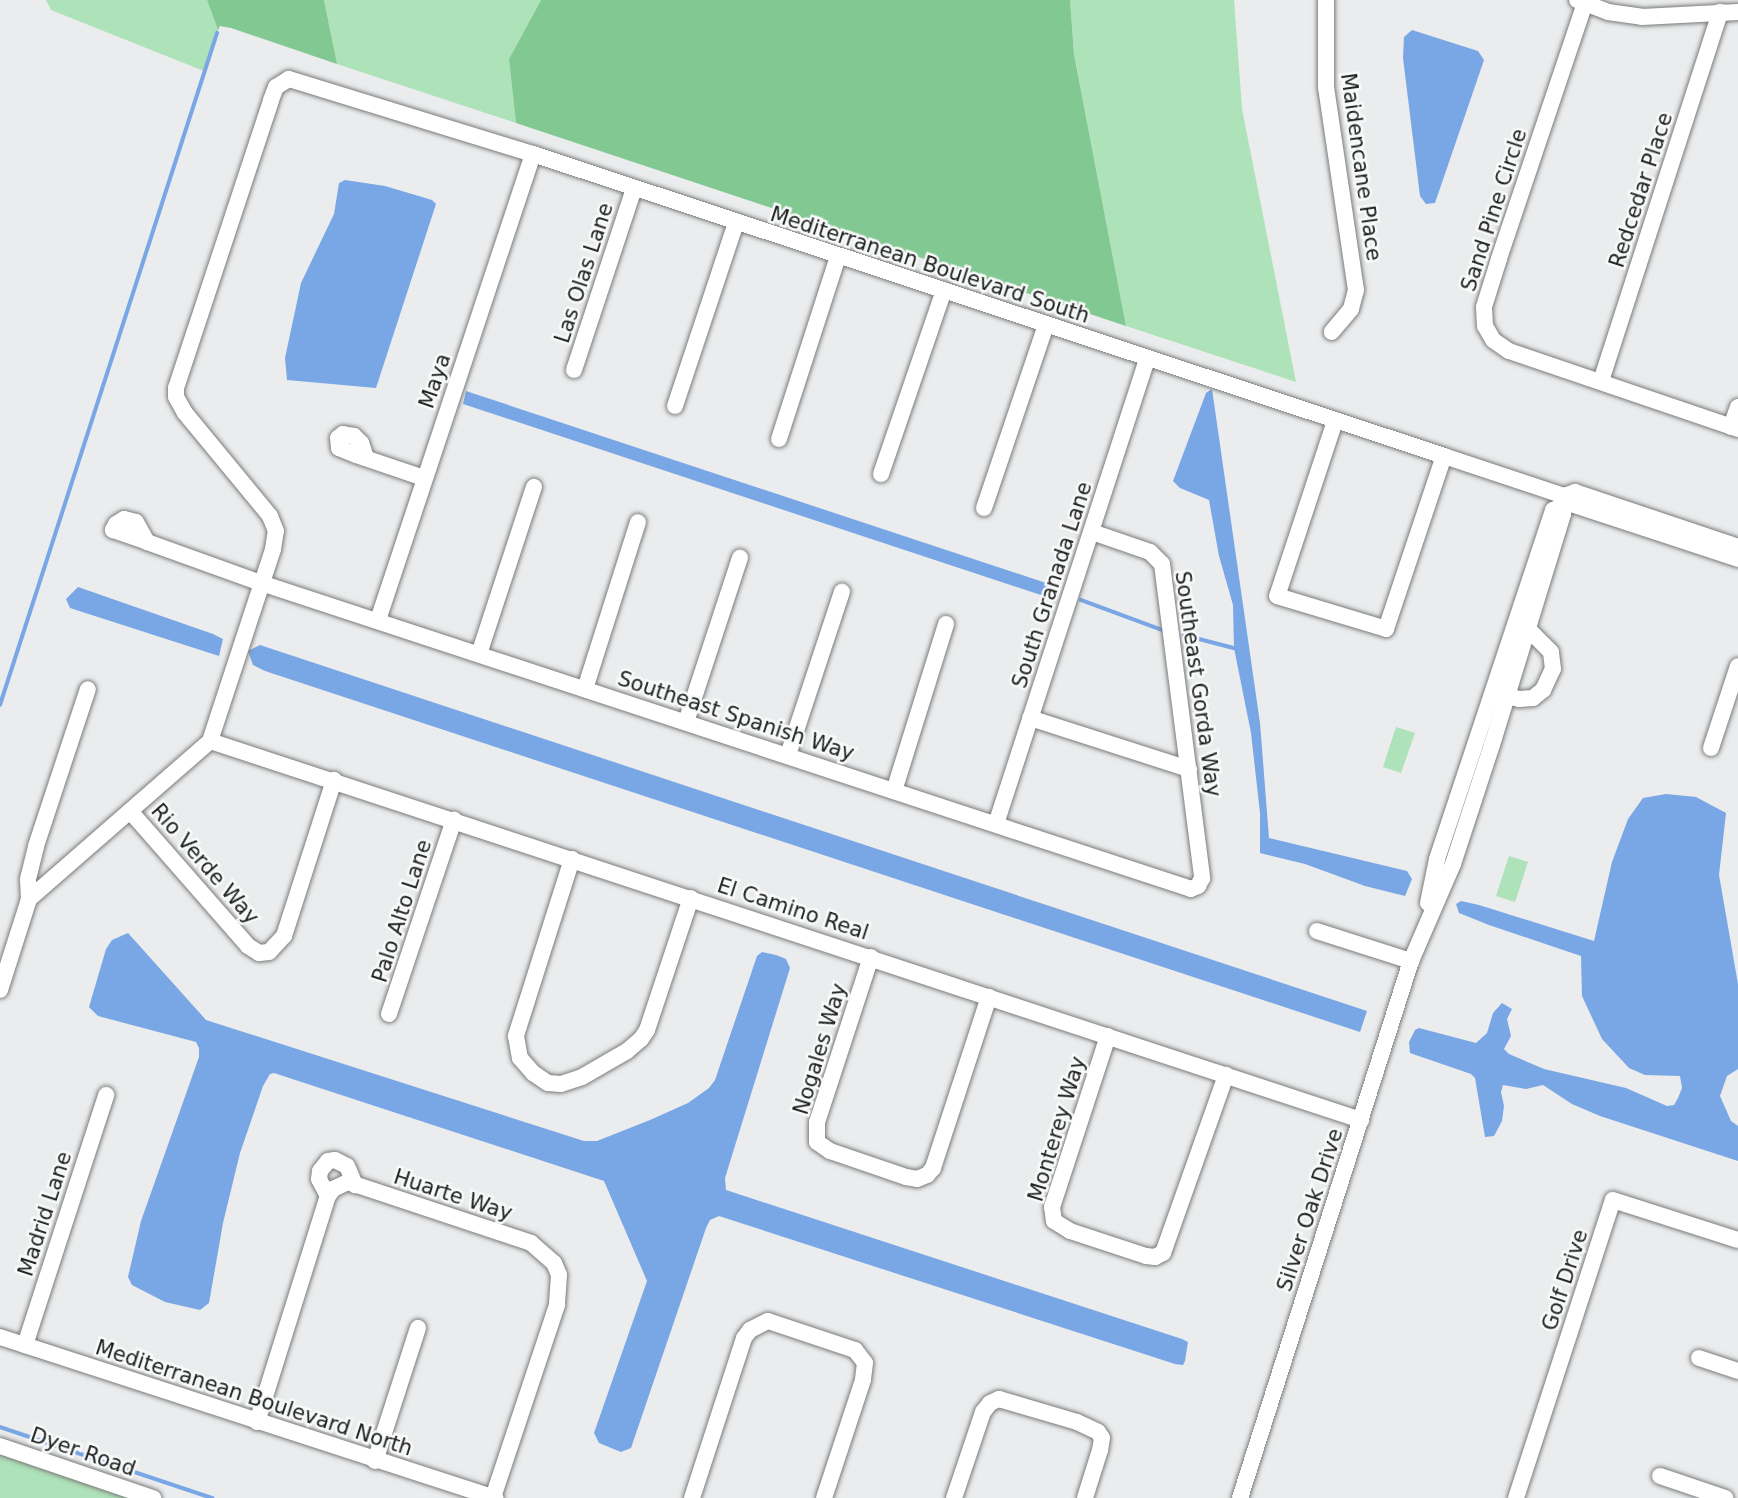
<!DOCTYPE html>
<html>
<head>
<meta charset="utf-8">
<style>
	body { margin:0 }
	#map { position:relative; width:1738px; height:1498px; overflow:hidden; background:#ebeced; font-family:"DejaVu Sans",sans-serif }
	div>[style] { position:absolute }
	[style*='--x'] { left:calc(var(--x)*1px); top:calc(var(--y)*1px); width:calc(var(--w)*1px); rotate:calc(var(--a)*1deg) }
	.green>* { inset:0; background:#aee2b8 }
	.forest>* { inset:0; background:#82c892 }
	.water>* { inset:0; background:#79a6e5 }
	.stream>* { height:3.5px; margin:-1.75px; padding:0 1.75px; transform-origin:1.75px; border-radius:1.75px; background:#79a6e5 }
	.roads { filter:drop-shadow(0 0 2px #7a7b7b) drop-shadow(0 0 2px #7a7b7b) }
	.minor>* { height:16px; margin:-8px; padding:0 8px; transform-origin:8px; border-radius:8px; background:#fff }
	span { translate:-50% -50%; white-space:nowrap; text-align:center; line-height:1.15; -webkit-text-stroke:5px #f9fafa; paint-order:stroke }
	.street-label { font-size:21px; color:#202121 }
</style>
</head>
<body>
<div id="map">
	<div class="green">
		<i style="clip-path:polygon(46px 0,207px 0,218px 30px,204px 71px,51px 10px)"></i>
		<i style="clip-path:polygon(324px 0,541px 0,509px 59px,516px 123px,337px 64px)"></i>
		<i style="clip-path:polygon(1070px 0,1234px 0,1242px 109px,1296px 382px,1126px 326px,1074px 53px)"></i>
		<i style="clip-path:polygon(1396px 727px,1415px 733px,1401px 773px,1383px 767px)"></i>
		<i style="clip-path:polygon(1509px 856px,1528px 862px,1515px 902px,1496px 896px)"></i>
		<i style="clip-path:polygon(0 1450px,148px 1498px,0 1498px)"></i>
	</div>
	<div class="forest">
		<i style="clip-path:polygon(207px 0,324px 0,337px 64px,231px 28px,220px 26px,218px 30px)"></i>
		<i style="clip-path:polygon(541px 0,1070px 0,1074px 54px,1126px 326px,516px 123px,509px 59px)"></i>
	</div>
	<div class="water">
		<i style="clip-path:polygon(1412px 30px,1478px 51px,1484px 60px,1435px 203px,1426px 204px,1420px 196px,1403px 58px,1404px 37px)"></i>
		<i style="clip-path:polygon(345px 180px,385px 186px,432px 200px,436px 204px,376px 388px,287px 380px,285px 358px,301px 283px,334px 214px,339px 183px)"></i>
		<i style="clip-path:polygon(1212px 389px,1260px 723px,1269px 838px,1407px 871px,1412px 879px,1405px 896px,1365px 886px,1305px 864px,1260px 853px,1260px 813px,1251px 733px,1234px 648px,1233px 605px,1219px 556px,1209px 500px,1180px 488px,1173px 481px,1206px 393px)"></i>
		<i style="clip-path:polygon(466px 391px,1058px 587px,1053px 599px,463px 404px)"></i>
		<i style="clip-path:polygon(78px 587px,213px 634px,223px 639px,219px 656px,70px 608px,66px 599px)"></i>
		<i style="clip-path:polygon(260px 645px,1367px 1011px,1360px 1032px,265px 671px,253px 665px,248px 651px)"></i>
		<i style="clip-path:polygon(1666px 794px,1696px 797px,1726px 813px,1719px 875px,1738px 984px,1738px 1069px,1727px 1076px,1720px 1096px,1731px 1121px,1738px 1126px,1738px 1161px,1600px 1116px,1572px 1104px,1543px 1085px,1526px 1089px,1503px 1085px,1501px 1092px,1504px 1106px,1502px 1121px,1494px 1136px,1485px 1137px,1475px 1078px,1471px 1074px,1410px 1053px,1409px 1042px,1415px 1030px,1419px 1028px,1476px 1043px,1487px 1033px,1493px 1013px,1502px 1003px,1512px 1009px,1507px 1019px,1511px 1036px,1504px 1049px,1509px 1054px,1544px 1069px,1626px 1088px,1667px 1106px,1674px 1105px,1678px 1098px,1682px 1088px,1680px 1076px,1645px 1075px,1629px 1068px,1602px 1039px,1582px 996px,1581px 956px,1489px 925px,1459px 913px,1456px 904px,1461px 901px,1479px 905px,1594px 941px,1612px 862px,1628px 819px,1643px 798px)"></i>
		<i style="clip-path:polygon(128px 933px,206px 1020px,584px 1141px,597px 1141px,650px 1120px,688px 1103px,709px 1088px,715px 1080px,757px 956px,762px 952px,776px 955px,786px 959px,790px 968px,725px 1178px,726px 1190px,1182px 1339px,1188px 1342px,1185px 1361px,1183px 1365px,1175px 1364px,719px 1216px,710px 1220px,706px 1228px,631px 1448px,621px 1452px,599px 1443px,594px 1433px,647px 1281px,604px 1181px,274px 1073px,270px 1074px,263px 1086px,240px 1153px,223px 1223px,209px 1303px,200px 1310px,165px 1302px,132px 1285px,128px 1277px,141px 1221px,199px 1057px,199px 1048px,196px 1042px,98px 1016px,89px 1007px,106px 949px,112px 940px)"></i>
	</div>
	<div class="stream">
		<i style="--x:1081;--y:600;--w:86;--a:20.3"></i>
		<i style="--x:1184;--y:635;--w:52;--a:14.6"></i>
		<i style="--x:0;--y:705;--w:706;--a:-72.1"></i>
		<i style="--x:0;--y:1427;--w:224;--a:18.5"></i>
	</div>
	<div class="roads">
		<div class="minor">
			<i style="--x:1326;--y:0;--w:87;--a:90"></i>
			<i style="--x:1326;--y:87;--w:205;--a:81.6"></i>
			<i style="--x:1356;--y:290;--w:20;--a:105"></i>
			<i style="--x:1351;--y:309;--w:30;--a:130"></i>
			<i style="--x:1577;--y:0;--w:33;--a:21"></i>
			<i style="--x:1608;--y:12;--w:34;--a:8"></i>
			<i style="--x:1642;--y:17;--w:96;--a:-3"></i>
			<i style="--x:1586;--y:0;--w:273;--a:108.6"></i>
			<i style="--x:1499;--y:259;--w:50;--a:107.4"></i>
			<i style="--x:1484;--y:307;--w:19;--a:87"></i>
			<i style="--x:1485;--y:326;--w:16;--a:60"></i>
			<i style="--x:1493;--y:340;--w:19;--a:35"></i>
			<i style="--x:1509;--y:351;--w:242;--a:18.8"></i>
			<i style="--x:574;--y:370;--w:191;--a:-71.7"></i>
			<i style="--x:1601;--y:381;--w:388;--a:-72.1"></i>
			<i style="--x:675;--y:406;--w:193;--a:-71.6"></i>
			<i style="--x:1335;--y:421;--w:184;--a:108.3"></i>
			<i style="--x:1277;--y:596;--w:114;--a:16.8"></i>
			<i style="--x:1386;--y:629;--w:182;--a:-71.5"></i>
			<i style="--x:1731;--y:427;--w:21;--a:-71"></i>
			<i style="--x:779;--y:439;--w:192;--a:-72.1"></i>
			<i style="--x:366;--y:458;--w:16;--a:-108"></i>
			<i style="--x:361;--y:443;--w:10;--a:-135"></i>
			<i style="--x:354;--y:436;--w:11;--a:-170"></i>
			<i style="--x:343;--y:434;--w:6;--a:141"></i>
			<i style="--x:338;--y:438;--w:10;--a:84"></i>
			<i style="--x:339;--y:448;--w:18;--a:22"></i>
			<i style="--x:356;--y:455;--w:72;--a:18.7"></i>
			<i style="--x:881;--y:474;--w:191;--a:-71.1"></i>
			<i style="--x:1564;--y:496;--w:12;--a:-20"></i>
			<i style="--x:1575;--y:492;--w:172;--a:18.6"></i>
			<i style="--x:984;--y:508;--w:193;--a:-71.3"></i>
			<i style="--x:1092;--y:532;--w:61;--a:19"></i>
			<i style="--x:1150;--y:552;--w:17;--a:45"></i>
			<i style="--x:1162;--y:564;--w:317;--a:82.7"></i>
			<i style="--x:1202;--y:878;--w:9;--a:117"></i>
			<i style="--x:147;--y:542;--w:23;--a:-119"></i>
			<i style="--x:136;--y:522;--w:12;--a:-166"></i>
			<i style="--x:124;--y:519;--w:9;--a:148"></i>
			<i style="--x:116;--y:524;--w:7;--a:117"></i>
			<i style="--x:113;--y:530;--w:36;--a:19"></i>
			<i style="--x:147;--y:542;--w:121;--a:19.8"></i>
			<i style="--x:261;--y:583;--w:979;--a:18.21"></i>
			<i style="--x:1191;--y:889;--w:8;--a:-23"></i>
			<i style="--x:378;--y:620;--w:491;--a:-71.6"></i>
			<i style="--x:479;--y:654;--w:176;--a:-71.8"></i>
			<i style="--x:585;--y:689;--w:175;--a:-72.4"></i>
			<i style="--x:1498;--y:694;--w:22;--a:13"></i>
			<i style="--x:1519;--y:699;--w:14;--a:-4"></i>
			<i style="--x:1533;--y:698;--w:13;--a:-39"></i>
			<i style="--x:1543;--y:690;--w:23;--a:-65"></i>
			<i style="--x:1553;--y:669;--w:17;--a:-97"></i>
			<i style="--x:1551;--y:652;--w:34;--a:-135"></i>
			<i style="--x:1527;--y:628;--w:9;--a:-159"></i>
			<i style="--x:1030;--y:718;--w:167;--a:17.8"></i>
			<i style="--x:686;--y:722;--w:173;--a:-71.8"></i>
			<i style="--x:210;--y:741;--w:1212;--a:18.23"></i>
			<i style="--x:1711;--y:748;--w:86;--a:-71.8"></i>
			<i style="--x:788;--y:755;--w:172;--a:-71.7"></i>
			<i style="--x:894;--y:791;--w:175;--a:-72.7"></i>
			<i style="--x:130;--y:811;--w:179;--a:48.8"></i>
			<i style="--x:248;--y:946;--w:13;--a:32"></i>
			<i style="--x:259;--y:953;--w:10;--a:-6"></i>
			<i style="--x:269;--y:952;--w:22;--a:-47"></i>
			<i style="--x:284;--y:936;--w:164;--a:-72.2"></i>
			<i style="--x:996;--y:824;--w:490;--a:-72"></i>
			<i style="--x:572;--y:859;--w:186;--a:107.6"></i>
			<i style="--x:516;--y:1036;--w:22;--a:80"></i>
			<i style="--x:520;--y:1058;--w:20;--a:49"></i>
			<i style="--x:533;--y:1073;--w:18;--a:34"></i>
			<i style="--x:548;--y:1083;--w:13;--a:4"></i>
			<i style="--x:561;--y:1084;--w:22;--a:-18"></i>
			<i style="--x:582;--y:1077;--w:52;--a:-30"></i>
			<i style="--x:627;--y:1051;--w:18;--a:-41"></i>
			<i style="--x:641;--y:1039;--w:11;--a:-56"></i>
			<i style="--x:647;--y:1030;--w:139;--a:-71.6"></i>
			<i style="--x:29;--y:899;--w:20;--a:-93"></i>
			<i style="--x:28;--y:879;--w:34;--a:-76"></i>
			<i style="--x:36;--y:846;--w:165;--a:-71.7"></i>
			<i style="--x:1428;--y:903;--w:45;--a:-78.4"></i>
			<i style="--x:1437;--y:859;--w:368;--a:-71.6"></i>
			<i style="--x:1553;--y:510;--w:8;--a:-23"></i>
			<i style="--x:1317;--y:931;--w:99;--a:17.7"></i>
			<i style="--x:871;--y:957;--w:174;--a:108.1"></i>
			<i style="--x:817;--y:1122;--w:20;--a:90"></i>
			<i style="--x:817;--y:1142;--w:16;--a:35"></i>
			<i style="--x:830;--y:1151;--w:80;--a:18.9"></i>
			<i style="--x:906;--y:1177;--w:11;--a:10"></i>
			<i style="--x:917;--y:1179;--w:11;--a:-22"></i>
			<i style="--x:927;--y:1175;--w:9;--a:-49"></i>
			<i style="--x:933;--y:1168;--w:180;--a:-71.9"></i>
			<i style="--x:0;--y:990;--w:96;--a:-72.3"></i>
			<i style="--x:29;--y:899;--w:240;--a:-41.1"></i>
			<i style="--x:210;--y:741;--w:202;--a:-71.8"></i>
			<i style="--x:273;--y:549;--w:18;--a:-81"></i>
			<i style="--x:276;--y:531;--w:16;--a:-112"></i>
			<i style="--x:270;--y:516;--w:134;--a:-129.5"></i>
			<i style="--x:185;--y:413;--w:18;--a:-119"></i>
			<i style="--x:176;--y:397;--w:9;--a:-90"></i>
			<i style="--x:176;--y:388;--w:303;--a:-71.7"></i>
			<i style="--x:271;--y:100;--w:14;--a:-69"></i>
			<i style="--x:276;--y:87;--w:15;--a:-32"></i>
			<i style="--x:289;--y:79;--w:255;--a:17.1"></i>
			<i style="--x:533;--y:154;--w:960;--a:18.34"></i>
			<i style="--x:1444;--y:456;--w:126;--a:18.4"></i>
			<i style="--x:1564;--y:496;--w:11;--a:49"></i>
			<i style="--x:1571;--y:504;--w:176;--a:18.2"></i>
			<i style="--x:389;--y:1014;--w:205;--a:-71.5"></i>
			<i style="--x:1108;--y:1036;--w:180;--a:108.1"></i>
			<i style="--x:1052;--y:1207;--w:14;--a:82"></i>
			<i style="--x:1054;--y:1221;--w:19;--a:32"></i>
			<i style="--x:1070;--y:1231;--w:80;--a:18.2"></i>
			<i style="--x:1146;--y:1256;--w:9;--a:6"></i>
			<i style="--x:1155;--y:1257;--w:9;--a:-27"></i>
			<i style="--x:1163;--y:1253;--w:189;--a:-70.5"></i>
			<i style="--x:328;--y:1196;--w:19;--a:-118"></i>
			<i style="--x:319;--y:1179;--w:8;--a:-83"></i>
			<i style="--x:320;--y:1171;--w:13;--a:-51"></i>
			<i style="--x:328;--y:1161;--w:7;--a:-8"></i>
			<i style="--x:335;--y:1160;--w:13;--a:27"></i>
			<i style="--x:347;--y:1166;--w:21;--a:67"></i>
			<i style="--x:0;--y:1337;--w:521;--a:18.02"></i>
			<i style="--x:25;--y:1345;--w:263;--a:-72"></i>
			<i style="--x:1699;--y:1358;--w:41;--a:18.4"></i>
			<i style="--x:257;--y:1422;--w:237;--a:-72.6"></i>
			<i style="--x:328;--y:1196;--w:9;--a:-54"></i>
			<i style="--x:333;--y:1189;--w:17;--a:-25"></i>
			<i style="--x:348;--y:1182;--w:193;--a:18.4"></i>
			<i style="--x:531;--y:1243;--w:30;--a:41"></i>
			<i style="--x:554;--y:1263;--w:13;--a:67"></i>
			<i style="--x:559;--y:1275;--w:30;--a:94"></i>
			<i style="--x:557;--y:1305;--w:202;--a:108.4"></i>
			<i style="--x:0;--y:1446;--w:162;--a:18.8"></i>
			<i style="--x:375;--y:1461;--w:140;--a:-72.1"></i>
			<i style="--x:1660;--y:1476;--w:69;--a:18.7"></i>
			<i style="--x:692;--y:1498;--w:168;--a:-72"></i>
			<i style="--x:744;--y:1338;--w:10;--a:-53"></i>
			<i style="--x:750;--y:1330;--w:20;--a:-27"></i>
			<i style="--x:768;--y:1321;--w:92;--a:18.4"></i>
			<i style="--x:855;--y:1350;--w:16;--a:52"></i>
			<i style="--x:865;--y:1363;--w:17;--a:97"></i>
			<i style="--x:863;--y:1380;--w:124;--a:108.3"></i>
			<i style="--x:954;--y:1498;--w:91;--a:-71.4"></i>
			<i style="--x:983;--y:1412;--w:11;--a:-52"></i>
			<i style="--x:990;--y:1403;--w:10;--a:-24"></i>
			<i style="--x:999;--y:1399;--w:81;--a:16.4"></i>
			<i style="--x:1077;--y:1422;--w:23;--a:25"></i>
			<i style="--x:1098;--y:1432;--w:7;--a:56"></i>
			<i style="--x:1102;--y:1438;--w:12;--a:99"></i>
			<i style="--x:1100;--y:1450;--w:50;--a:107.4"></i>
			<i style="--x:1240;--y:1498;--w:564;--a:-72.34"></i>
			<i style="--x:1411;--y:961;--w:106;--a:-66.6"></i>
			<i style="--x:1453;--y:864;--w:125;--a:-71.9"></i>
			<i style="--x:1492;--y:745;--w:242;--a:-72.9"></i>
			<i style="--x:1563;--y:514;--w:8;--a:-113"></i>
			<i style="--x:1560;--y:507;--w:12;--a:-70"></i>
			<i style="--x:1516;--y:1498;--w:313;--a:-72"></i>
			<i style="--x:1613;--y:1200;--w:131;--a:17.7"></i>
		</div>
	</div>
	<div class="street-label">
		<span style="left:1361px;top:167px;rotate:82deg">Maidencane Place</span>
		<span style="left:1641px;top:190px;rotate:-72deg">Redcedar Place</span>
		<span style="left:1494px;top:210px;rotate:-72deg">Sand Pine Circle</span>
		<span style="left:930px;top:265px;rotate:18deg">Mediterranean Boulevard South</span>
		<span style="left:584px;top:273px;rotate:-72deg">Las Olas Lane</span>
		<span style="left:435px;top:381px;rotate:-71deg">Maya</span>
		<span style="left:1052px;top:585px;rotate:-72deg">South Granada Lane</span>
		<span style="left:1198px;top:684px;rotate:82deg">Southeast Gorda Way</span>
		<span style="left:736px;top:716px;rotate:18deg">Southeast Spanish Way</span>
		<span style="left:205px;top:864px;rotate:49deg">Rio Verde Way</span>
		<span style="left:793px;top:909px;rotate:18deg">El Camino Real</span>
		<span style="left:402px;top:911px;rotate:-72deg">Palo Alto Lane</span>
		<span style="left:820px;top:1049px;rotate:-73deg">Nogales Way</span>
		<span style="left:1057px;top:1129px;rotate:-73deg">Monterey Way</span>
		<span style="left:453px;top:1195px;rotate:18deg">Huarte Way</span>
		<span style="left:1310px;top:1210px;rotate:-72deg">Silver Oak Drive</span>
		<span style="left:45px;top:1214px;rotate:-72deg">Madrid Lane</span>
		<span style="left:1565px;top:1280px;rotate:-72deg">Golf Drive</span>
		<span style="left:254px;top:1398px;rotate:18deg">Mediterranean Boulevard North</span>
		<span style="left:83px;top:1452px;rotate:19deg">Dyer Road</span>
	</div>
</div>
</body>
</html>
